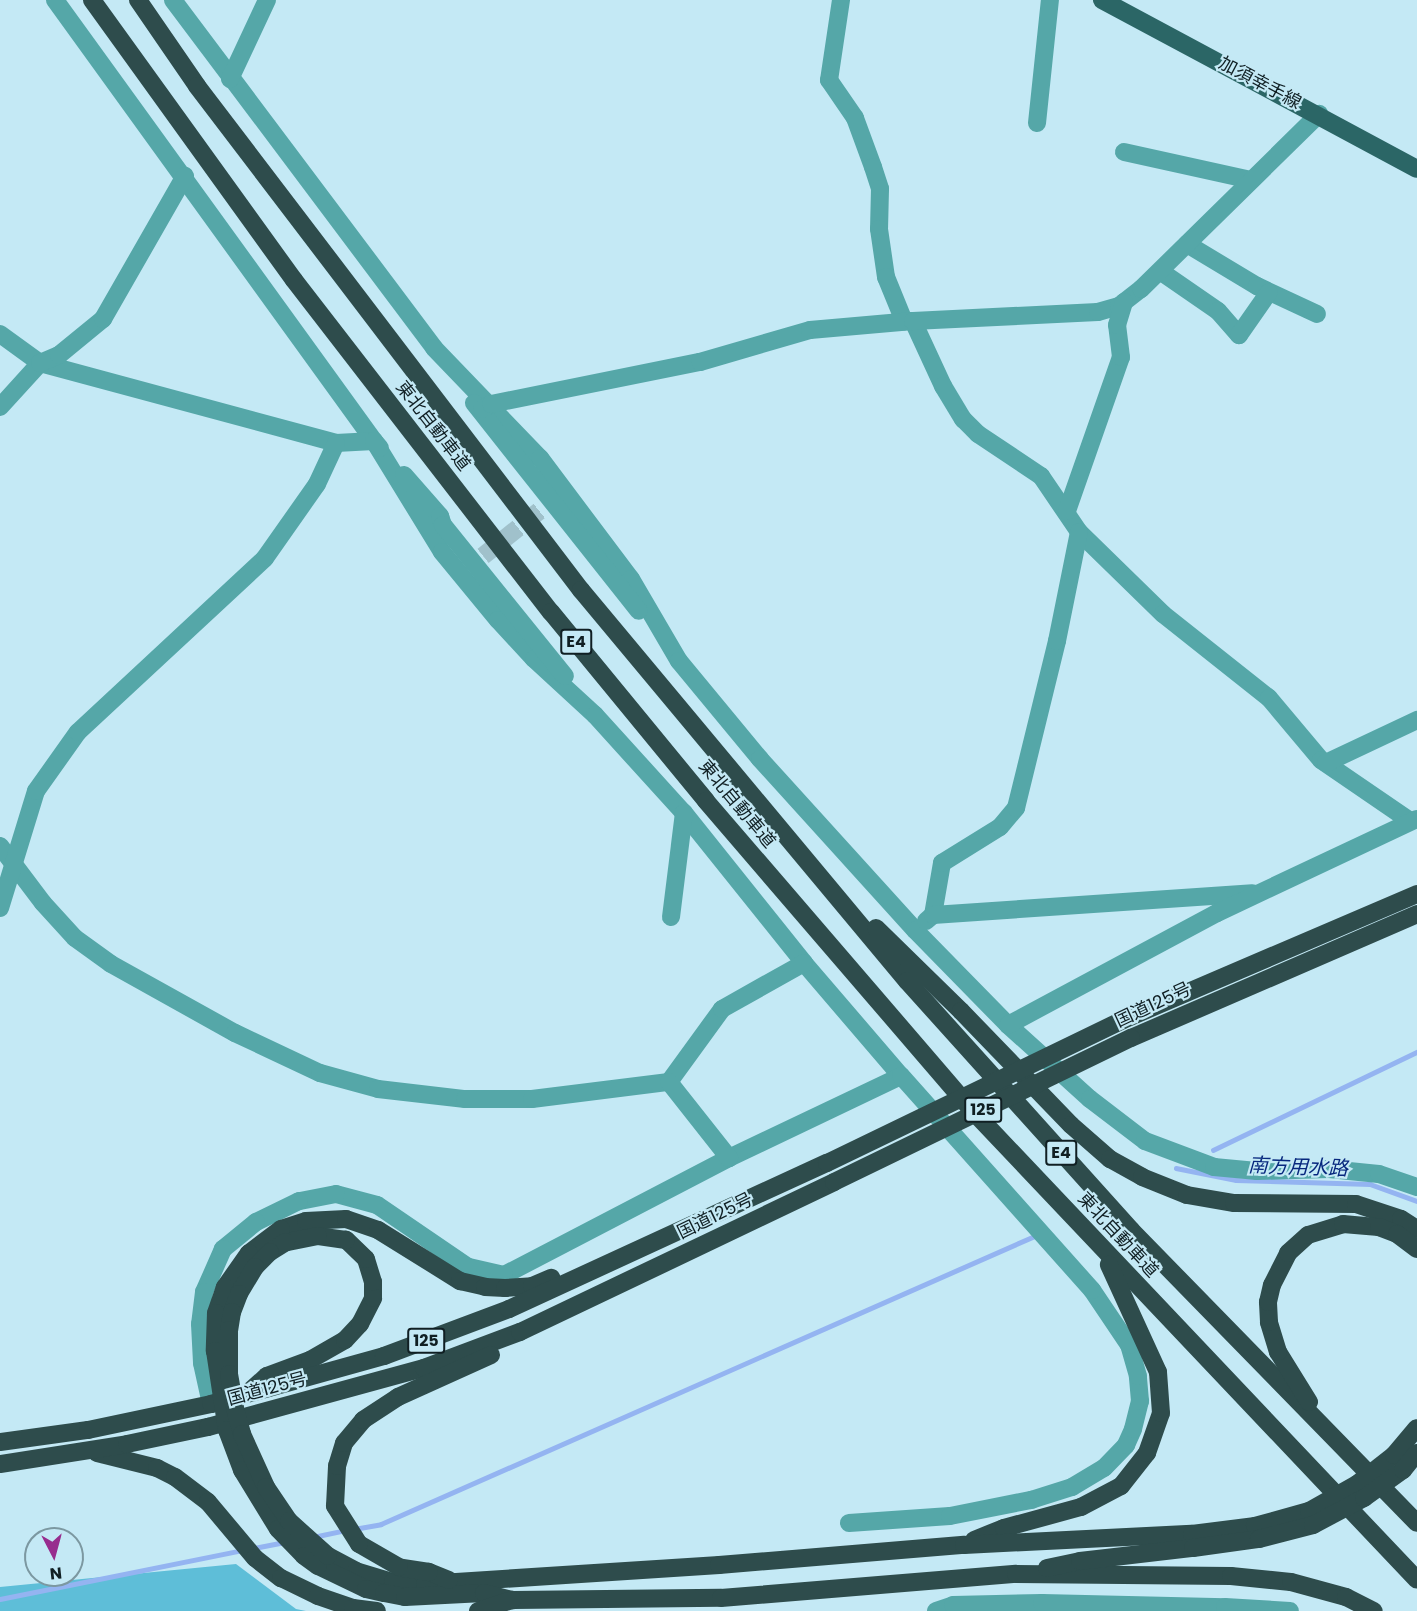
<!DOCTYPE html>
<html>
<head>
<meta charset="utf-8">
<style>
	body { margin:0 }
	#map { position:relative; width:1417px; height:1611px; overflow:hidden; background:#c4e9f5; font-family:Poppins,"Noto Sans JP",sans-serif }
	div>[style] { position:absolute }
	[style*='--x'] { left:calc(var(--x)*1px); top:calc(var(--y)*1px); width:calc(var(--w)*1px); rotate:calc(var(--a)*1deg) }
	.green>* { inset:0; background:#5ebed8 }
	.stream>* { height:4.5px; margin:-2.25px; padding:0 2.25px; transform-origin:2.25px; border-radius:2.25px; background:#94b4f1 }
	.minor-tunnel>* { height:18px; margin-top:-9px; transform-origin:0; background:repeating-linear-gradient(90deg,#a0c1cb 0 18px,transparent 0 27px) }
	.minor>* { height:18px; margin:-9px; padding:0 9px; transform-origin:9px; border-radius:9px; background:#55a7a8 }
	.major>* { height:18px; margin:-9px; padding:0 9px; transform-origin:9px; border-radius:9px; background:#2b6666 }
	.highway>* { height:18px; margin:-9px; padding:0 9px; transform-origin:9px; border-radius:9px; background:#2e4c4c }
	.highway-bridge>* { height:18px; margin:-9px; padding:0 9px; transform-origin:9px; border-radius:9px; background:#2e4c4c }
	span { translate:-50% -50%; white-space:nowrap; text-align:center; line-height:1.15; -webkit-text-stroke:4.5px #c4e9f5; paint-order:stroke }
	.shield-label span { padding:2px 4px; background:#c4e9f5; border:2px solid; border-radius:4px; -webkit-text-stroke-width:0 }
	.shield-label { font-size:16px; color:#101f23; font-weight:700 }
	.street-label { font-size:18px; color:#101f23 }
	.water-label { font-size:20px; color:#07287e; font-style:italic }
	.north { position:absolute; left:24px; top:1527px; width:60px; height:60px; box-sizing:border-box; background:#c4e9f5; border:2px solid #7c98a1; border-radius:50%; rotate:174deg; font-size:16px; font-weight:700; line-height:24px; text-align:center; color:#101f23 }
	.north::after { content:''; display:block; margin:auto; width:21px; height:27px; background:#972c8e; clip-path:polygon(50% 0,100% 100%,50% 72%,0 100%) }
</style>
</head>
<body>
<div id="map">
	<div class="green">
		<i style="clip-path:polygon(236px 1564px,296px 1609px,306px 1611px,0 1611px,0 1587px)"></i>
	</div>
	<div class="stream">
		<i style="--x:1213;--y:1150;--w:226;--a:-25.7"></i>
		<i style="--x:1176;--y:1168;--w:61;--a:11.3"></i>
		<i style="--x:1236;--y:1180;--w:134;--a:1.7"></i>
		<i style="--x:1370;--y:1184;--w:50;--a:19.9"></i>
		<i style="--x:354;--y:1529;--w:27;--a:-10"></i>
		<i style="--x:381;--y:1524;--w:717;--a:-23.78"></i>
		<i style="--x:313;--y:1537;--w:34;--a:-12"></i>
		<i style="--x:254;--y:1548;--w:31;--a:-11"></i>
		<i style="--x:0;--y:1599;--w:248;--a:-11.4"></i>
	</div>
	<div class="minor-tunnel">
		<i style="--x:483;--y:556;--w:77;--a:-38.7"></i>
	</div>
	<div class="minor">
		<i style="--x:55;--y:0;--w:544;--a:54.12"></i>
		<i style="--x:374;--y:441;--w:130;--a:58.5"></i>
		<i style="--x:442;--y:552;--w:88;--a:50.5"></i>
		<i style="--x:498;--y:620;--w:53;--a:47.3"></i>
		<i style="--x:534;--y:659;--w:83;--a:42.6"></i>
		<i style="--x:595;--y:715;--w:132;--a:47.8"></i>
		<i style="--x:684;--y:813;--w:192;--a:51.3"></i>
		<i style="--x:804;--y:963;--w:149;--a:49.4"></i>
		<i style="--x:901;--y:1076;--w:191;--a:154.5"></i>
		<i style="--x:729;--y:1158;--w:254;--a:152.5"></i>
		<i style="--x:504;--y:1275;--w:37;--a:-167"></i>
		<i style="--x:468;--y:1267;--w:110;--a:-145.7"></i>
		<i style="--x:377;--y:1205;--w:42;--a:-165"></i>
		<i style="--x:336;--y:1194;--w:38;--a:169"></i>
		<i style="--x:299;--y:1201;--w:48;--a:154"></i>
		<i style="--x:256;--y:1222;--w:43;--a:140.7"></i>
		<i style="--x:223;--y:1249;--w:47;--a:113.8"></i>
		<i style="--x:204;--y:1292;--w:32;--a:97"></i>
		<i style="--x:200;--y:1324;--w:39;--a:87"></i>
		<i style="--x:202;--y:1363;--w:42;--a:77.6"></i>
		<i style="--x:173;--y:0;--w:435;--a:53.1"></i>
		<i style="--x:434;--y:348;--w:153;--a:46.1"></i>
		<i style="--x:540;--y:458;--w:151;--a:53.1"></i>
		<i style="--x:631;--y:579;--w:95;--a:59.7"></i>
		<i style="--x:679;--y:661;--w:127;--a:50.4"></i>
		<i style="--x:760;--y:759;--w:231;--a:47.8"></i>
		<i style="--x:915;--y:930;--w:133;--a:45.6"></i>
		<i style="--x:1008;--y:1025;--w:110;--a:42.1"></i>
		<i style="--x:1090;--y:1099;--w:69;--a:37.4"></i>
		<i style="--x:1145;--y:1141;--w:74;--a:20.6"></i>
		<i style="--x:1214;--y:1167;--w:43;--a:5.3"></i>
		<i style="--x:1257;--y:1171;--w:72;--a:-1.6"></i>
		<i style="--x:1329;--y:1169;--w:50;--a:5.7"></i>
		<i style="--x:1379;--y:1174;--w:40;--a:18.9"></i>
		<i style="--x:841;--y:0;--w:81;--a:98.5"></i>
		<i style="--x:829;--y:80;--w:46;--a:55.6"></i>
		<i style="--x:855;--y:118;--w:52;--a:69.8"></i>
		<i style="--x:873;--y:167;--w:23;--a:72"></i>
		<i style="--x:880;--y:189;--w:40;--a:91.4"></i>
		<i style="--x:879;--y:229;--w:49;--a:81.7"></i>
		<i style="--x:886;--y:277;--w:48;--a:67.8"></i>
		<i style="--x:230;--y:79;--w:87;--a:-64.9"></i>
		<i style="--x:1037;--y:123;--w:124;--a:-84"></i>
		<i style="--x:1124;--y:152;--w:130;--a:12.4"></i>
		<i style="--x:1187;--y:244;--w:82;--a:31"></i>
		<i style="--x:1257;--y:286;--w:66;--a:25"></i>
		<i style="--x:1160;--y:271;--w:70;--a:34.6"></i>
		<i style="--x:1218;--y:311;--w:32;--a:49"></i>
		<i style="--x:1239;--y:335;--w:52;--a:-55.1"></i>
		<i style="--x:913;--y:321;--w:72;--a:65.2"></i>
		<i style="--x:943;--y:386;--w:39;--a:59"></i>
		<i style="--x:963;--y:419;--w:21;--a:45"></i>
		<i style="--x:978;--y:434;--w:76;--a:33.7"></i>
		<i style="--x:1041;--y:476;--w:68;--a:55.8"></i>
		<i style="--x:1079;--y:532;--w:117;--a:44.3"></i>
		<i style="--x:1163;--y:614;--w:135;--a:38.4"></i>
		<i style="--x:1269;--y:698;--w:81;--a:50"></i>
		<i style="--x:1321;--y:760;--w:108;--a:34.4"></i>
		<i style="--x:0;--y:334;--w:49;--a:35.9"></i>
		<i style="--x:40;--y:363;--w:307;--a:15.1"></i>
		<i style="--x:336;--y:443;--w:38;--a:-3"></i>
		<i style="--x:374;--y:441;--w:9;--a:49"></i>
		<i style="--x:474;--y:403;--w:265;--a:51.6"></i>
		<i style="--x:0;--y:407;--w:59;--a:-47.7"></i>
		<i style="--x:40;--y:363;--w:21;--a:-23"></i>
		<i style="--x:59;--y:355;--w:57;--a:-39.3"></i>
		<i style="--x:103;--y:319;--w:165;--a:-60.2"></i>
		<i style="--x:482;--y:409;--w:10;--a:-29"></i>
		<i style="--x:491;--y:404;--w:213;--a:-11.4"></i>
		<i style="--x:700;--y:362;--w:115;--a:-16.2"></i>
		<i style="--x:810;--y:330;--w:103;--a:-5"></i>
		<i style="--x:913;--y:321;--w:185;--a:-2.8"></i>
		<i style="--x:1098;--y:312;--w:22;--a:-16"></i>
		<i style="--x:1119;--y:306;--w:28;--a:-38"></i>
		<i style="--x:1141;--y:289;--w:250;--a:-44.5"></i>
		<i style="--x:404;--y:475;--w:55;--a:48.7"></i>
		<i style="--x:440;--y:516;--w:9;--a:72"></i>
		<i style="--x:443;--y:525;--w:194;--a:51.1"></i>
		<i style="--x:1067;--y:511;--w:163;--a:-70.7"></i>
		<i style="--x:1121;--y:357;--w:32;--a:-97"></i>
		<i style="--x:1117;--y:325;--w:24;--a:-73"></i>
		<i style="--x:1326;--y:763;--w:101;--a:-25.3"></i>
		<i style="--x:0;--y:846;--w:71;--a:53"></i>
		<i style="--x:43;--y:903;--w:47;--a:47.6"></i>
		<i style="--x:75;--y:938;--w:44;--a:35.8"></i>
		<i style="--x:111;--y:964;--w:142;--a:29.1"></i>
		<i style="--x:235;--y:1033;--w:94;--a:25.2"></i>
		<i style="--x:320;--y:1073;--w:60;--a:15.4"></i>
		<i style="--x:378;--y:1089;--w:88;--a:6.6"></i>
		<i style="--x:465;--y:1099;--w:67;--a:0"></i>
		<i style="--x:532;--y:1099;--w:138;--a:-7.1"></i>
		<i style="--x:669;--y:1082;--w:90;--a:-54"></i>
		<i style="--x:722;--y:1009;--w:94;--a:-29.3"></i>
		<i style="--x:0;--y:908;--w:122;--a:-72.9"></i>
		<i style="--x:36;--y:791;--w:72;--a:-54.6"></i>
		<i style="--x:78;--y:732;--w:255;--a:-42.9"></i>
		<i style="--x:265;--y:558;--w:90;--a:-54.9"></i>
		<i style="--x:317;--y:484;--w:45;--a:-65.1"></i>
		<i style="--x:933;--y:915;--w:53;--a:-80.2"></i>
		<i style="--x:942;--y:863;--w:68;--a:-31.8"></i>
		<i style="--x:1000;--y:827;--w:25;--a:-50"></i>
		<i style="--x:1016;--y:808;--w:172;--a:-76.2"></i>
		<i style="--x:1057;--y:641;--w:111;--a:-78.6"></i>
		<i style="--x:671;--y:917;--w:105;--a:-82.9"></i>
		<i style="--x:926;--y:921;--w:9;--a:-41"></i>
		<i style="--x:933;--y:915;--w:320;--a:-3.9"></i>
		<i style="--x:1008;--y:1025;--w:237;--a:-28.2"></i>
		<i style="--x:1217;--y:913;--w:221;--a:-25.2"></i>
		<i style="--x:669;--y:1082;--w:97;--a:51.7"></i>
		<i style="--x:849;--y:1523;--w:101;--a:-4"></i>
		<i style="--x:950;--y:1516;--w:83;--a:-11.2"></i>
		<i style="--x:1031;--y:1500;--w:43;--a:-17.6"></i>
		<i style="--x:1072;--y:1487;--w:37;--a:-31"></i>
		<i style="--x:1104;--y:1468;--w:32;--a:-46"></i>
		<i style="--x:1126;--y:1445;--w:17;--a:-66"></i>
		<i style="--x:1133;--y:1429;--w:29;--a:-76"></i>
		<i style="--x:1140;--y:1401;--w:25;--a:-95"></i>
		<i style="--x:1138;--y:1376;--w:32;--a:-106"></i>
		<i style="--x:1129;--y:1345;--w:66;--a:-123.9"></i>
		<i style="--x:1092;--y:1290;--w:287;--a:-131.7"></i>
		<i style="--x:936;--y:1611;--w:18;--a:-19"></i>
		<i style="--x:953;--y:1605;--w:89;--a:-1.3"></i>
		<i style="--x:1042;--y:1603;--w:183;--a:1.3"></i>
		<i style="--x:1225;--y:1607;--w:65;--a:3.5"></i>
	</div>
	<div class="major">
		<i style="--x:1102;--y:0;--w:357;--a:28.2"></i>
	</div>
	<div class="highway">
		<i style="--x:92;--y:0;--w:345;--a:54.2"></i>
		<i style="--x:294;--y:280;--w:420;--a:52.3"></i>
		<i style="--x:551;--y:612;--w:244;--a:50.6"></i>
		<i style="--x:706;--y:801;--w:403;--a:49.3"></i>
		<i style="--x:969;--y:1107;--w:651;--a:46.55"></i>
		<i style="--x:138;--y:0;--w:104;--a:55.5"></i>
		<i style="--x:197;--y:86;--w:634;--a:52.7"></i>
		<i style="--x:581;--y:590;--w:509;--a:50.18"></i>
		<i style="--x:907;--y:981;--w:335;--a:48"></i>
		<i style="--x:1131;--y:1230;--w:409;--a:45.7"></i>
		<i style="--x:876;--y:928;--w:119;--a:44.3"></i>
		<i style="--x:961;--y:1011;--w:158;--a:46"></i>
		<i style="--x:1071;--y:1125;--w:52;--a:41.1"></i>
		<i style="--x:1110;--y:1159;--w:37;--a:29"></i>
		<i style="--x:1142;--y:1177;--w:48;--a:21.8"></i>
		<i style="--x:1187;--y:1195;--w:48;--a:9.7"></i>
		<i style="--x:1234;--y:1203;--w:122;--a:0.5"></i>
		<i style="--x:1356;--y:1204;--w:47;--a:18.4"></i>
		<i style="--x:1401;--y:1219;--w:19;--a:32"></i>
		<i style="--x:1123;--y:1020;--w:320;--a:-23.2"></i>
		<i style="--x:1131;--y:1038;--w:312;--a:-23.4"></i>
		<i style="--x:281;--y:1229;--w:26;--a:-18"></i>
		<i style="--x:306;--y:1221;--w:40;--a:-2.9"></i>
		<i style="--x:346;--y:1219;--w:34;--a:19"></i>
		<i style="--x:378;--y:1230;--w:97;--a:31.9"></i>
		<i style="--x:460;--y:1281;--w:26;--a:13"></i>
		<i style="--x:485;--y:1287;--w:20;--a:3"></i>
		<i style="--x:505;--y:1288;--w:27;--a:-4"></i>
		<i style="--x:532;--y:1286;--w:21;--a:-23"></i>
		<i style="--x:249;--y:1392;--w:24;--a:-42"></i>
		<i style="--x:267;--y:1376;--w:46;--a:-20.4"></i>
		<i style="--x:310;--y:1360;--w:40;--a:-29.7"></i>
		<i style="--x:345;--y:1340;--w:22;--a:-47"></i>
		<i style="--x:360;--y:1324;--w:29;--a:-63"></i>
		<i style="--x:373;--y:1298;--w:16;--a:-90"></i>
		<i style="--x:373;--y:1282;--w:24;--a:-107"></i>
		<i style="--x:366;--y:1259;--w:28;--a:-136"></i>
		<i style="--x:346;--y:1240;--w:28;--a:-172"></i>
		<i style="--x:318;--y:1236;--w:33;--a:169"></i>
		<i style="--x:1309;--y:1402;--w:59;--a:-121.8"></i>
		<i style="--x:1278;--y:1352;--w:31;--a:-107"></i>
		<i style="--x:1269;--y:1322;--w:20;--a:-93"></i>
		<i style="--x:1268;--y:1302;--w:17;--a:-77"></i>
		<i style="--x:1272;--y:1285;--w:36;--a:-63"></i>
		<i style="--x:1288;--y:1253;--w:27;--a:-42"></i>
		<i style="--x:1308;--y:1235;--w:37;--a:-17"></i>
		<i style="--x:1343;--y:1224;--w:36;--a:5"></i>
		<i style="--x:1379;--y:1227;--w:19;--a:21"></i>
		<i style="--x:1397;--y:1234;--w:25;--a:37"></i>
		<i style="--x:0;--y:1442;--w:89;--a:-7.8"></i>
		<i style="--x:88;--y:1430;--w:126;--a:-11.9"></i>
		<i style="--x:211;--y:1404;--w:180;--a:-15.5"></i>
		<i style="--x:384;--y:1356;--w:134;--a:-20.6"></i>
		<i style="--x:509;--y:1309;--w:350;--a:-24.7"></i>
		<i style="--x:97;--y:1453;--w:62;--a:14"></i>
		<i style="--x:157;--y:1468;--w:20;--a:27"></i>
		<i style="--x:175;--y:1477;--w:41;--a:37.1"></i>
		<i style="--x:208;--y:1502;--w:73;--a:50"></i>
		<i style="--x:255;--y:1558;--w:33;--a:38"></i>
		<i style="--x:281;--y:1578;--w:41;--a:25.9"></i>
		<i style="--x:318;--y:1596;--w:37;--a:19"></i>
		<i style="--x:353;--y:1608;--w:24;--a:7"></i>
		<i style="--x:0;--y:1464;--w:129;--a:-8.9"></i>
		<i style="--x:127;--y:1444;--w:83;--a:-11.9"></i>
		<i style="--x:208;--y:1427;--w:224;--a:-15.3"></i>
		<i style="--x:424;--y:1368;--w:103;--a:-20.6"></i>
		<i style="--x:520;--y:1332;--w:348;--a:-25.5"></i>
		<i style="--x:974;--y:1540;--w:32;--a:-22"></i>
		<i style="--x:1004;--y:1528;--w:80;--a:-15.3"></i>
		<i style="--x:1081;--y:1507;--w:45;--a:-27.7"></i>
		<i style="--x:1121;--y:1486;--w:42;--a:-51.8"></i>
		<i style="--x:1147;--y:1453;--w:42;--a:-70.7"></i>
		<i style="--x:1161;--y:1413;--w:41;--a:-94.2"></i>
		<i style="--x:1158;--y:1372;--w:118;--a:-114.6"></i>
		<i style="--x:328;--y:1556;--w:32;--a:28"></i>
		<i style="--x:356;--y:1571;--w:39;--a:17"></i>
		<i style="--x:393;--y:1582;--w:32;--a:4"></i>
		<i style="--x:425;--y:1584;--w:295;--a:-3.7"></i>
		<i style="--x:719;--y:1565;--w:246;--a:-4.7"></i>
		<i style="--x:964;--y:1545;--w:228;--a:-2.8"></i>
		<i style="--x:318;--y:1566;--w:53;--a:25.6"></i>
		<i style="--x:366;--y:1589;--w:18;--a:13"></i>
		<i style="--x:384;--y:1593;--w:21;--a:11"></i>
		<i style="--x:405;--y:1597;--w:79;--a:-2.9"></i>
		<i style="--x:484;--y:1593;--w:30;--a:14"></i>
		<i style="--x:513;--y:1600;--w:208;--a:-0.6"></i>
		<i style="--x:721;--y:1598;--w:296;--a:-4.7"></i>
		<i style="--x:1016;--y:1574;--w:215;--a:0.5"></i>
		<i style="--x:1231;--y:1576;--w:60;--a:5.7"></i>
		<i style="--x:1291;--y:1582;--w:57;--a:15.3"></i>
		<i style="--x:1346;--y:1597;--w:31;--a:27"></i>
		<i style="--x:1047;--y:1568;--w:34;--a:-12"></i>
		<i style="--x:1080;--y:1561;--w:114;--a:-6.6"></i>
		<i style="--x:449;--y:1580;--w:22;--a:-158"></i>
		<i style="--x:429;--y:1572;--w:30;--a:-171"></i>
		<i style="--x:399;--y:1567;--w:46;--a:-150.1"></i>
		<i style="--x:359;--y:1544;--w:45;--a:-122.3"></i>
		<i style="--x:335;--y:1506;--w:40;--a:-87.1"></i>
		<i style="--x:337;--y:1466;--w:24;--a:-73"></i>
		<i style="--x:344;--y:1443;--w:30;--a:-50"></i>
		<i style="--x:363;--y:1420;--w:42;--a:-33.3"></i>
		<i style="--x:398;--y:1397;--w:102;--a:-24.3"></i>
		<i style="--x:478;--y:1611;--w:36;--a:-18"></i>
	</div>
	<div class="highway-bridge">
		<i style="--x:827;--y:1163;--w:329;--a:-25.8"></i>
		<i style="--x:834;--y:1182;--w:330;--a:-25.9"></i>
		<i style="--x:281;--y:1229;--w:40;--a:143"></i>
		<i style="--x:249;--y:1253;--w:42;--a:125.2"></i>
		<i style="--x:225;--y:1287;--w:28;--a:109"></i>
		<i style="--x:216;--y:1313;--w:38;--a:92"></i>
		<i style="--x:215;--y:1351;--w:80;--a:81.4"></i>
		<i style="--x:227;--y:1430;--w:43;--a:69.4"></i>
		<i style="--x:242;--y:1470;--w:69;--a:58.6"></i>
		<i style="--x:278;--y:1529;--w:37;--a:46"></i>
		<i style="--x:304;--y:1556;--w:17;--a:36"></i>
		<i style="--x:286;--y:1242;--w:19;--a:148"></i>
		<i style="--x:270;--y:1252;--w:21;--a:135"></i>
		<i style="--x:255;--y:1267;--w:31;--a:121"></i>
		<i style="--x:239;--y:1294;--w:19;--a:111"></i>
		<i style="--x:232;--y:1312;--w:18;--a:99"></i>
		<i style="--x:229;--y:1330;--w:44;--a:90"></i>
		<i style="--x:229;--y:1374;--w:36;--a:80"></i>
		<i style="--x:235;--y:1409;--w:26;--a:74"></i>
		<i style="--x:242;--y:1434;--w:58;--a:65.6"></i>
		<i style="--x:266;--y:1487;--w:41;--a:55.9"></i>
		<i style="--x:289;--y:1521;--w:52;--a:41.9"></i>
		<i style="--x:1192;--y:1534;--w:64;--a:-7.2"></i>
		<i style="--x:1255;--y:1526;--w:56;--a:-15.5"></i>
		<i style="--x:1309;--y:1511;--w:55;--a:-29.4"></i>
		<i style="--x:1357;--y:1484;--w:47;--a:-38.1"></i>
		<i style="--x:1394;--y:1455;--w:35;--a:-50"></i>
		<i style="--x:1193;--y:1548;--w:67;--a:-7.8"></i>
		<i style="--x:1259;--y:1539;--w:56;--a:-14.5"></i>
		<i style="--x:1313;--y:1525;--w:58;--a:-27.9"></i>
		<i style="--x:1364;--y:1498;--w:48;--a:-35.7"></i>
		<i style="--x:1403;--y:1470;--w:22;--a:-51"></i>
	</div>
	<div class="shield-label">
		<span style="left:576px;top:642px">E4</span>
		<span style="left:983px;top:1110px">125</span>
		<span style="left:1061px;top:1153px">E4</span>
		<span style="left:426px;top:1341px">125</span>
	</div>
	<div class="street-label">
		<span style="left:1260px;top:83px;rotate:28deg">加須幸手線</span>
		<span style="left:433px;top:426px;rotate:52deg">東北自動車道</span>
		<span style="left:737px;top:804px;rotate:50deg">東北自動車道</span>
		<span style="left:1153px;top:1005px;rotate:-25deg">国道125号</span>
		<span style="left:715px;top:1216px;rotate:-26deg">国道125号</span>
		<span style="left:1118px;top:1235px;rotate:47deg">東北自動車道</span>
		<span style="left:267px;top:1389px;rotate:-15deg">国道125号</span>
	</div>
	<div class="water-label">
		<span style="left:1298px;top:1167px;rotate:2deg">南方用水路</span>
	</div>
	<div class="north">N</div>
</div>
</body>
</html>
